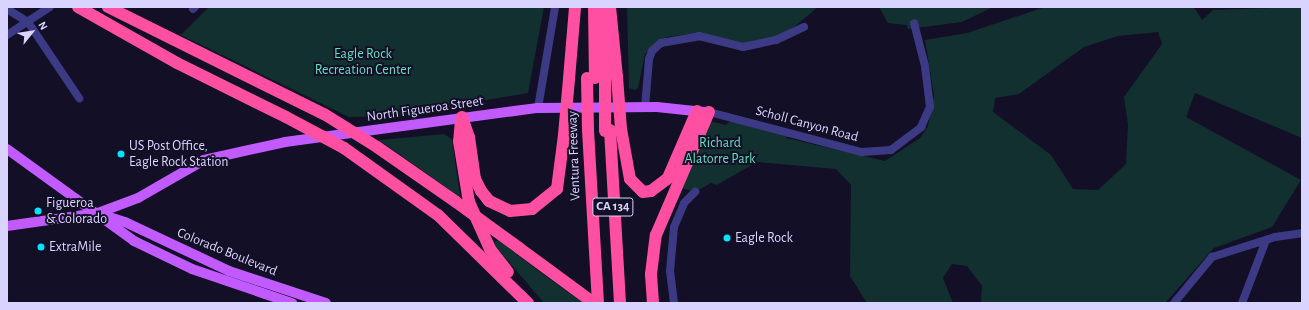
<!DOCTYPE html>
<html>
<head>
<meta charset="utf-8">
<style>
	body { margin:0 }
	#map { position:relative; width:1309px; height:310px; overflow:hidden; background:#130f26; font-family:"Alegreya Sans",sans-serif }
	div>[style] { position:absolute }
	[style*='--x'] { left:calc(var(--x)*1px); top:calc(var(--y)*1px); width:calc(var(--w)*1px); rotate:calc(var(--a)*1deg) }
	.green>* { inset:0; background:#12302f }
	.minor>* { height:8px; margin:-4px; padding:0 4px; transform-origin:4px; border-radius:4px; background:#3d3a85 }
	.major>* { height:10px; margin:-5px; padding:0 5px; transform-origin:5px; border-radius:5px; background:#c25bff }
	.highway>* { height:12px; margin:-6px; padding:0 6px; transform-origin:6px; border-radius:6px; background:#ff4fa3 }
	.highway-bridge>* { height:12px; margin:-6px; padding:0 6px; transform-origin:6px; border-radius:6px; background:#ff4fa3 }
	.dots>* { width:11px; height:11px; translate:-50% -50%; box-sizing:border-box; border:2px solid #130f26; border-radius:50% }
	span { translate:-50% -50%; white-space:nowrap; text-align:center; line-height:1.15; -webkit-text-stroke:4px #130f26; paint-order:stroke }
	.shield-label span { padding:1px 3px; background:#130f26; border:1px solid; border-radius:3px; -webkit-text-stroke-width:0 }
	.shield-label { font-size:13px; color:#d9d4ff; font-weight:700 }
	.park-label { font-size:14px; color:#5fe0c0 }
	.street-label { font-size:14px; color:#d9d4ff }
	.poi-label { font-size:14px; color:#d9d4ff }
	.left { translate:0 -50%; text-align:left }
	.frame { position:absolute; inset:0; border:8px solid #d9d4ff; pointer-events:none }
	.north { position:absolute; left:12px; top:12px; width:40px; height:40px; -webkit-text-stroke:3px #130f26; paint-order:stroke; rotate:60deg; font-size:11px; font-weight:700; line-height:16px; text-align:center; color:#d9d4ff }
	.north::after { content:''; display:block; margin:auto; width:14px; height:18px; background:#d9d4ff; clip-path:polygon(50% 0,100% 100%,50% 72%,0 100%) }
</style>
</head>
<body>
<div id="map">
	<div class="green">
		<i style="clip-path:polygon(209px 7px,544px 7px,528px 93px,393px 116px,349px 117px,181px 35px)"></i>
		<i style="clip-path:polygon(627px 7px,818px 7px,788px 32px,757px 44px,739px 45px,695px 33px,667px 37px,645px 54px,638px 88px,634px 90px,629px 88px)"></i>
		<i style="clip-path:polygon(879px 7px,993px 7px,962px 22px,908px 29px,907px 25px,888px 23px)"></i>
		<i style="clip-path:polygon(evenodd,1045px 7px,1194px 7px,1202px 20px,1213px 10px,1302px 7px,1302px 138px,1195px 93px,1186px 117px,1301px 180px,1272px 227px,1214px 248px,1165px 303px,981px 303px,982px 286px,967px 266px,952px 264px,943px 278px,953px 303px,867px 303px,850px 276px,851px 185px,836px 169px,757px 162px,717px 185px,711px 183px,695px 192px,678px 187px,709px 121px,726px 125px,731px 120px,792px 134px,786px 138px,885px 161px,920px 138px,928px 126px,934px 95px,925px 40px,967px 33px,1045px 7px,1158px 32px,1162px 44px,1124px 97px,1128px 125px,1126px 164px,1098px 190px,1073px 189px,1051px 155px,993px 112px,995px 98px,1019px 94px,1084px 47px,1118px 36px,1158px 32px)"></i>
		<i style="clip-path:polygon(444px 134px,452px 139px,460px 197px,379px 140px)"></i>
		<i style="clip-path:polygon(498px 240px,540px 272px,583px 303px,544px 303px,493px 243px)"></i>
	</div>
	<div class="minor">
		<i style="--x:7;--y:9;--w:25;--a:32"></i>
		<i style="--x:28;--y:22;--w:92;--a:56.1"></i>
		<i style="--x:193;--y:9;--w:3;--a:-45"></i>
		<i style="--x:7;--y:35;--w:51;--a:-33.1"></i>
		<i style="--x:645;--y:107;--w:48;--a:-85.2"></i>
		<i style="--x:649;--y:59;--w:9;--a:-69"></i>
		<i style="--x:652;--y:51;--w:12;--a:-42"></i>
		<i style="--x:661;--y:43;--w:39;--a:-10"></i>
		<i style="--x:699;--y:36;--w:45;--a:14"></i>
		<i style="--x:743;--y:47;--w:34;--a:-12"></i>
		<i style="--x:776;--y:40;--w:31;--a:-25"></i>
		<i style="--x:538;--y:108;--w:102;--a:-80.4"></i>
		<i style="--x:709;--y:112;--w:158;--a:14.7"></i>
		<i style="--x:862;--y:152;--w:29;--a:-4"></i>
		<i style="--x:891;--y:150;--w:38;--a:-37"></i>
		<i style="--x:921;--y:127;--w:22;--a:-66"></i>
		<i style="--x:930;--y:107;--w:41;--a:-97"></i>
		<i style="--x:925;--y:66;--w:44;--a:-104.3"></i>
		<i style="--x:674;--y:303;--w:32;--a:-97"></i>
		<i style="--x:670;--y:271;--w:44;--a:-84.8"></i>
		<i style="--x:674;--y:227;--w:26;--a:-67"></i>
		<i style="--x:684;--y:203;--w:16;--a:-45"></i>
		<i style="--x:1174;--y:303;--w:60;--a:-50.4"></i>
		<i style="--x:1212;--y:257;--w:66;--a:-17.6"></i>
		<i style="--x:1275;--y:237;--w:27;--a:-8"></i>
		<i style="--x:1242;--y:303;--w:67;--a:-69.1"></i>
	</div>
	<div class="major">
		<i style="--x:7;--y:149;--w:157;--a:35.9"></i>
		<i style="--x:134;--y:241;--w:64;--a:25.8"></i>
		<i style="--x:192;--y:269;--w:106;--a:18.8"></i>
		<i style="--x:100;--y:214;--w:26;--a:18"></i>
		<i style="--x:125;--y:222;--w:115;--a:25.2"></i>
		<i style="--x:229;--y:271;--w:102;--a:18.3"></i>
		<i style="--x:7;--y:226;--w:92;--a:-8.1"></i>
		<i style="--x:98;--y:213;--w:43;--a:-20.6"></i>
		<i style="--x:138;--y:198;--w:76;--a:-29.9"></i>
		<i style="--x:204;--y:160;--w:83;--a:-12.5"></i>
		<i style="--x:285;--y:142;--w:255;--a:-7.7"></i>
		<i style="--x:538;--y:108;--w:119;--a:-0.5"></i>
		<i style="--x:657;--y:107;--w:47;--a:6.1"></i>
	</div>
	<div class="highway">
		<i style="--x:78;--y:7;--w:114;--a:29.5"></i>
		<i style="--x:177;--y:63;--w:122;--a:26.4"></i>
		<i style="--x:108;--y:7;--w:241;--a:26.4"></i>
		<i style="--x:594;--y:7;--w:71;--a:89.2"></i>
		<i style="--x:610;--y:7;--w:70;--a:84.3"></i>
		<i style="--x:604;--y:12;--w:63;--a:89.1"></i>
		<i style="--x:569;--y:79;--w:72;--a:-85.2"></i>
		<i style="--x:462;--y:117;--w:21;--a:71"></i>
		<i style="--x:469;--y:137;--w:42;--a:81.9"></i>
		<i style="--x:475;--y:179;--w:13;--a:63"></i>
		<i style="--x:481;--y:191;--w:13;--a:51"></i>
		<i style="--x:489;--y:201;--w:23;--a:25"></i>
		<i style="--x:510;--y:211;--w:22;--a:-5"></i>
		<i style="--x:532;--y:209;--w:32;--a:-39"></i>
		<i style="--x:557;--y:189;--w:54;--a:-82.6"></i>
		<i style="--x:461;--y:120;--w:21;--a:95"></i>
		<i style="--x:459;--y:141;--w:62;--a:80.7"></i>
		<i style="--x:469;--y:202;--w:51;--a:65.9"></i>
		<i style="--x:490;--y:249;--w:29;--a:52"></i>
		<i style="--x:621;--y:129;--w:51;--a:79.8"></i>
		<i style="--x:630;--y:179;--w:18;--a:45"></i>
		<i style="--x:643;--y:192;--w:8;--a:-7"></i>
		<i style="--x:651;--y:191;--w:21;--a:-37"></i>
		<i style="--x:668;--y:178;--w:73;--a:-66.6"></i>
		<i style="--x:588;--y:130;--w:173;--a:86.7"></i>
		<i style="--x:610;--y:130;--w:173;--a:86.7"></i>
		<i style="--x:377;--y:147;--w:96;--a:34.8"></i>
		<i style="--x:344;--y:148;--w:115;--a:35.5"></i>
		<i style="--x:438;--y:215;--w:126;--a:44.4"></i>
		<i style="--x:519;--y:248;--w:93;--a:36.3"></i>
		<i style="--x:653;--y:303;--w:29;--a:-94"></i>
		<i style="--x:651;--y:274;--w:39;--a:-83"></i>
		<i style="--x:656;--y:235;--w:134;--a:-66.7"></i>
	</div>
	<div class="highway-bridge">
		<i style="--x:605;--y:75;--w:56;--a:90"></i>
		<i style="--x:617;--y:77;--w:52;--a:85.6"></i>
		<i style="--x:587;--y:78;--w:52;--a:88.9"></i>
		<i style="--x:324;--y:114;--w:62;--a:31.9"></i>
		<i style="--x:286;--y:117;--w:66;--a:28.1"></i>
		<i style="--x:564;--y:135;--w:56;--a:-84.9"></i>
		<i style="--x:456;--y:202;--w:78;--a:36.1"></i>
	</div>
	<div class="dots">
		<i style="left:121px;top:154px;background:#00e5ff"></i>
		<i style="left:38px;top:211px;background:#00e5ff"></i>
		<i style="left:727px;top:238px;background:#00e5ff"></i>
		<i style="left:41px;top:247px;background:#00e5ff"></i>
	</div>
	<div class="shield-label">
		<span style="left:613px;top:207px">CA 134</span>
	</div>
	<div class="park-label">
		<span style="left:363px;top:62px">Eagle Rock<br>Recreation Center</span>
		<span style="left:720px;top:151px">Richard<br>Alatorre Park</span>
	</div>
	<div class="street-label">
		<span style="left:425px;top:109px;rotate:-8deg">North Figueroa Street</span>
		<span style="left:807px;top:124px;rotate:15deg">Scholl Canyon Road</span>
		<span style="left:574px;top:156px;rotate:-92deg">Ventura Freeway</span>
		<span style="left:227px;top:252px;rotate:22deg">Colorado Boulevard</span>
	</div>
	<div class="poi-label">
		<span class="left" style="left:129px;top:154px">US Post Office,<br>Eagle Rock Station</span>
		<span class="left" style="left:46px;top:211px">Figueroa<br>&amp; Colorado</span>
		<span class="left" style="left:735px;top:238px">Eagle Rock</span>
		<span class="left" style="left:49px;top:247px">ExtraMile</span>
	</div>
	<div class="frame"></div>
	<div class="north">N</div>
</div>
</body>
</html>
